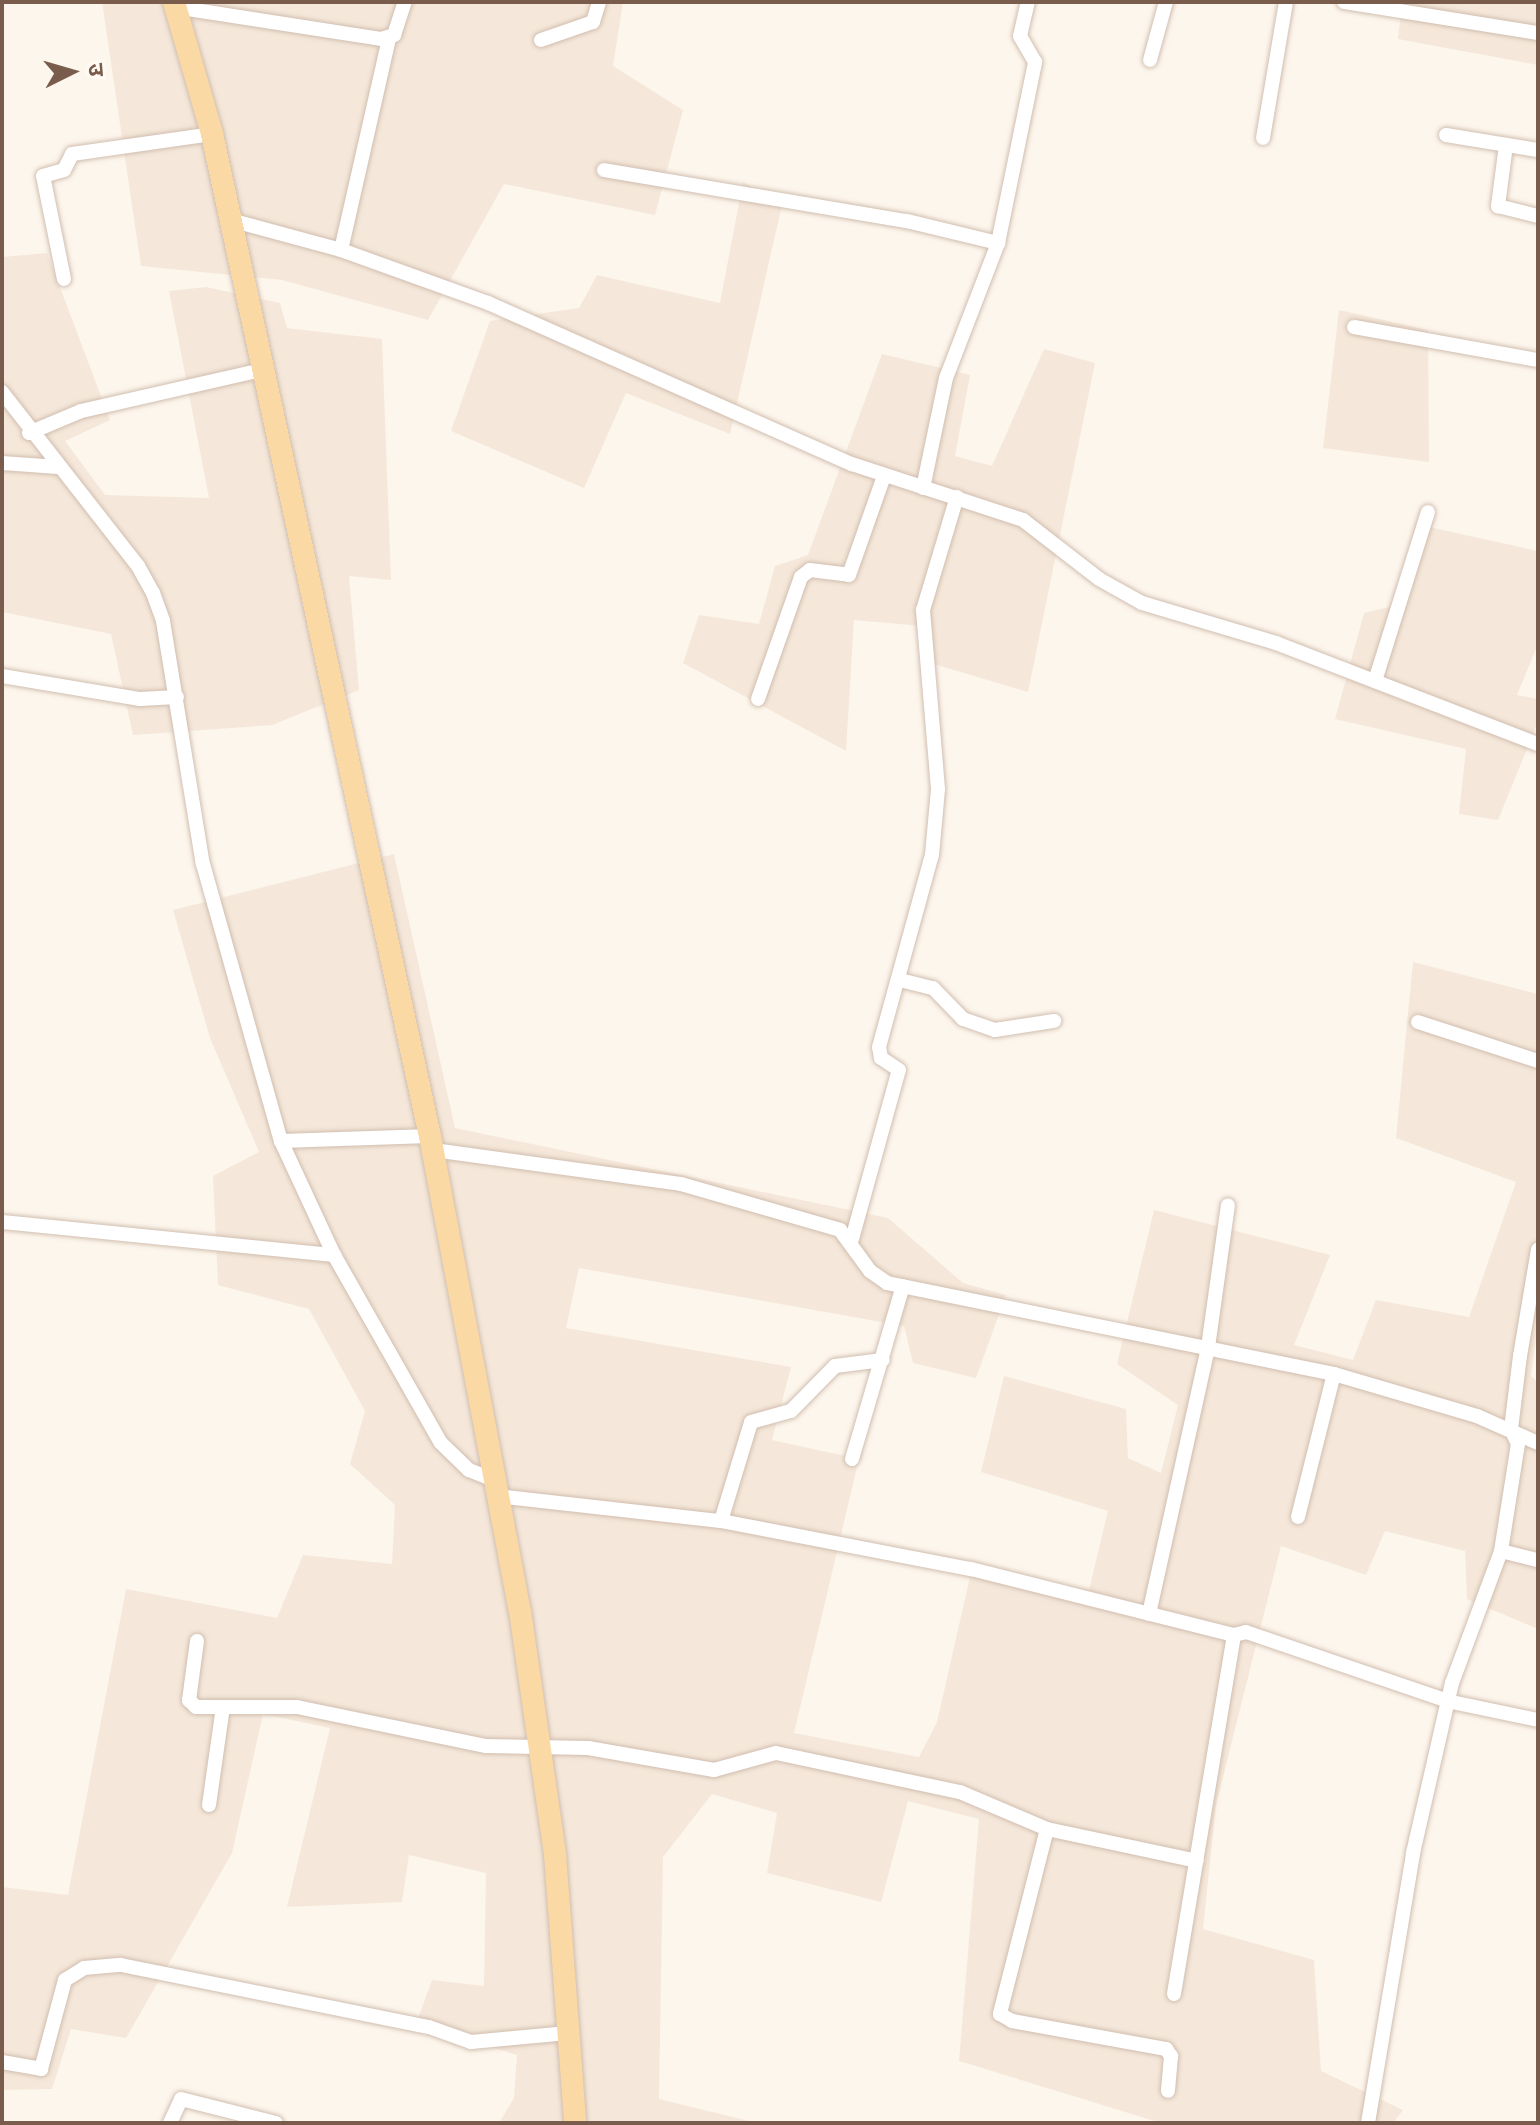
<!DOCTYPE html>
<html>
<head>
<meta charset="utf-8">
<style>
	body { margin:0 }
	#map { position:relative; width:1540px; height:2125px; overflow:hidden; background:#fdf6ec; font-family:"DejaVu Sans","Noto Sans Devanagari",sans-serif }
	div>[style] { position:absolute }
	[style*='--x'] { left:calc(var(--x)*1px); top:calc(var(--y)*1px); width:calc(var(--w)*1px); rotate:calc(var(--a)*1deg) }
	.residential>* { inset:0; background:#f5e8da }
	.roads { filter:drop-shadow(0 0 2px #d1beb0) drop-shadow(0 0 2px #d1beb0) }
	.street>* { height:14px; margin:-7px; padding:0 7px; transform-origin:7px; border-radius:7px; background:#fff }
	.primary>* { height:22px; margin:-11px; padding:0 11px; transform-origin:11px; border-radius:11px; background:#fbd9a5 }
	span { translate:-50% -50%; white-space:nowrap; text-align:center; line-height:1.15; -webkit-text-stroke:6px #fffaf3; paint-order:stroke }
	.frame { position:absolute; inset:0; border:4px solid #7a5c4d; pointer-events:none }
	.north { position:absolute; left:32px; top:32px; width:80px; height:80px; -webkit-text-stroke:6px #fffaf3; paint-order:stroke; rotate:85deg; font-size:22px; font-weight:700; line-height:32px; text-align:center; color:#7a5c4d }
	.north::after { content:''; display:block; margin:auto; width:28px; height:36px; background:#7a5c4d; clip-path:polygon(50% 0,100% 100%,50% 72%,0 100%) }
</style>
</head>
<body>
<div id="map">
	<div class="residential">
		<i style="clip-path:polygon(102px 2px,623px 2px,613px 66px,683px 110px,655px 215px,504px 184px,428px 320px,282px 280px,141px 266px)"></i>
		<i style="clip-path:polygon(1402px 2px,1538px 2px,1538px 65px,1398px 39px)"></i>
		<i style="clip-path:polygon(743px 182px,782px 205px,730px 434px,626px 393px,584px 488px,451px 431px,490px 321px,579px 308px,597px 275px,720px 303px)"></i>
		<i style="clip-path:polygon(47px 253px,110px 420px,65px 441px,105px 495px,209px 498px,169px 291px,206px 287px,280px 303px,287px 328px,382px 339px,391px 580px,349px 576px,359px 690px,272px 725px,133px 735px,111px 634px,2px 612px,2px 257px)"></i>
		<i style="clip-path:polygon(1339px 310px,1428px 330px,1429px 462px,1323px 448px)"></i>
		<i style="clip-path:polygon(1044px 349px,1095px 363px,1028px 692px,920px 660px,921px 626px,854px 620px,846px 751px,683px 663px,699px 615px,759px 624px,775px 566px,808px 555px,882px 354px,970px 375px,955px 456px,992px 466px)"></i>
		<i style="clip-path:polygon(1415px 524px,1538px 551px,1538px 644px,1517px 695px,1538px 699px,1538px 722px,1498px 820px,1459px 814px,1466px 749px,1335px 719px,1364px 613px,1397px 605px)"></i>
		<i style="clip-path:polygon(394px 854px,455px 1128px,888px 1218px,963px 1283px,1006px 1295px,976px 1378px,913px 1363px,904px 1326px,579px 1268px,566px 1328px,791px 1367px,772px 1440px,859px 1459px,794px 1733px,919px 1757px,937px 1722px,972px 1568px,1089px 1590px,1108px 1511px,981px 1472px,1004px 1376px,1126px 1409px,1128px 1458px,1161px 1473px,1178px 1405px,1117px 1364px,1154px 1210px,1330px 1255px,1294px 1345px,1353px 1360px,1376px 1300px,1469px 1317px,1516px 1182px,1396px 1138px,1413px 962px,1538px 994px,1538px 1324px,1531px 1376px,1538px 1382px,1538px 1629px,1467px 1599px,1465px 1551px,1385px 1531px,1366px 1575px,1281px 1546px,1216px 1805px,1203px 1929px,1314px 1960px,1321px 2071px,1403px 2110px,1393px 2123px,1161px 2123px,959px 2061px,979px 1819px,908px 1801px,881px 1902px,767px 1873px,777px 1813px,712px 1794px,663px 1857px,659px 2099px,757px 2123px,499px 2123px,514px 2098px,517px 2055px,416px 2024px,432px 1980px,484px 1986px,486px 1873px,409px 1855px,402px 1902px,287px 1907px,330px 1728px,263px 1714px,232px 1853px,126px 2038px,71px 2029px,52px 2089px,2px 2090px,2px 1887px,68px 1895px,126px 1589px,277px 1618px,303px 1555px,392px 1564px,395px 1505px,350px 1464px,365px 1411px,309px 1309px,218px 1285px,213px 1176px,259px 1152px,210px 1038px,173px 910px)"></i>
	</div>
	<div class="roads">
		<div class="street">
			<i style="--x:1344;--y:2;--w:196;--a:9.1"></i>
			<i style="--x:175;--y:7;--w:208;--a:8.8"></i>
			<i style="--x:381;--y:39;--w:14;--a:-17"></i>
			<i style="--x:394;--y:35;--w:35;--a:-72"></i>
			<i style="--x:541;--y:40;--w:55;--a:-19.1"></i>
			<i style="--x:593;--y:22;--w:21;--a:-73"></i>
			<i style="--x:1150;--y:60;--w:60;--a:-74.6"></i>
			<i style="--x:1446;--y:135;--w:93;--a:9.3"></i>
			<i style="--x:1263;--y:138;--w:138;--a:-80.4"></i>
			<i style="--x:1506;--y:145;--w:62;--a:97.5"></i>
			<i style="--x:1498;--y:206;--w:41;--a:14"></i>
			<i style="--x:604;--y:170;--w:307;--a:9.6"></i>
			<i style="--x:907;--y:221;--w:94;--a:13.6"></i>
			<i style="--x:227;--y:219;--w:118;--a:15.2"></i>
			<i style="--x:341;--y:250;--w:156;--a:19.8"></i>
			<i style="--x:488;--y:303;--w:398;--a:23.9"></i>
			<i style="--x:852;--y:464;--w:180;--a:18.1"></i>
			<i style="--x:1023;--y:520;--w:96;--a:37.8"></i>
			<i style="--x:1099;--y:579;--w:49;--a:29.2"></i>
			<i style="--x:1142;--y:603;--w:140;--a:16.6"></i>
			<i style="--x:1276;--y:643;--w:281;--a:21.1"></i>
			<i style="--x:341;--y:250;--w:217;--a:-77.2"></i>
			<i style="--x:64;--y:279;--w:105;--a:-101.5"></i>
			<i style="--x:43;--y:176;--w:22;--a:-16"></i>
			<i style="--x:64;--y:170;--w:18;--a:-63"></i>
			<i style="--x:72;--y:154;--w:141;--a:-8.1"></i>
			<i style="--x:1354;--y:327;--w:187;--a:10.2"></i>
			<i style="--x:2;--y:392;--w:221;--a:52"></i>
			<i style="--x:138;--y:566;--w:31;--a:61"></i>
			<i style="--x:153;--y:593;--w:30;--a:70"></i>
			<i style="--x:163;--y:621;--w:246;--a:80.7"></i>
			<i style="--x:203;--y:864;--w:288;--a:74.3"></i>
			<i style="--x:281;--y:1141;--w:126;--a:65.1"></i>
			<i style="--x:334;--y:1255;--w:216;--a:60.4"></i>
			<i style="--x:441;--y:1443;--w:39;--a:44"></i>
			<i style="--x:469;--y:1470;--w:27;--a:22"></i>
			<i style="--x:29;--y:433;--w:56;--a:-22.9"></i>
			<i style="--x:81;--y:411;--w:186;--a:-12.8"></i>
			<i style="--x:2;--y:463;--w:56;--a:4.1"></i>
			<i style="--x:923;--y:488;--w:112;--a:-78.2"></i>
			<i style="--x:946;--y:378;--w:145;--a:-68.9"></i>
			<i style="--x:998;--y:243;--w:185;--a:-78.4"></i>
			<i style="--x:1035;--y:62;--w:30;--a:-120"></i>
			<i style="--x:1020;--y:36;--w:35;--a:-77"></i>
			<i style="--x:2;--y:676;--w:140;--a:9.5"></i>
			<i style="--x:140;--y:699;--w:37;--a:-3"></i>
			<i style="--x:1375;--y:681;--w:177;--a:-72.6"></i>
			<i style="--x:758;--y:699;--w:129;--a:-70.6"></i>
			<i style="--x:801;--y:577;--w:11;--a:-38"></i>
			<i style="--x:810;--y:570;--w:39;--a:7"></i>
			<i style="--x:849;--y:575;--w:105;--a:-70.5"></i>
			<i style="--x:900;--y:980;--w:34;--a:14"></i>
			<i style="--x:933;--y:988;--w:43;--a:45.9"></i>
			<i style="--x:963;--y:1019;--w:34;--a:19"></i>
			<i style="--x:995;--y:1030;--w:60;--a:-8.7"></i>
			<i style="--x:1418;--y:1022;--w:126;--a:18"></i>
			<i style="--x:281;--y:1141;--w:149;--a:-1.9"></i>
			<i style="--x:433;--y:1150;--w:250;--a:7.8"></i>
			<i style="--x:681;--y:1184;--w:166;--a:16.1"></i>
			<i style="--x:840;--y:1230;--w:51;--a:53.8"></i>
			<i style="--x:870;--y:1271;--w:21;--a:35"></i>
			<i style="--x:887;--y:1283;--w:456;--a:11.5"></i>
			<i style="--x:1334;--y:1374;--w:149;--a:16.4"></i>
			<i style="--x:1477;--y:1416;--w:67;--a:23.9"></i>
			<i style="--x:2;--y:1222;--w:334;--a:5.7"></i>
			<i style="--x:852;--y:1239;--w:175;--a:-74.5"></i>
			<i style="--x:899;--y:1070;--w:22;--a:-146"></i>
			<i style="--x:881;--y:1058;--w:11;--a:-100"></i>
			<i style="--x:879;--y:1047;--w:199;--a:-74.6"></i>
			<i style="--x:932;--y:855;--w:66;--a:-84.8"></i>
			<i style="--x:938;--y:789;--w:180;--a:-94.8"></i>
			<i style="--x:923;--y:610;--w:118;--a:-73.3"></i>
			<i style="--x:852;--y:1459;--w:180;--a:-73.6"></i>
			<i style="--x:497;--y:1496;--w:225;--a:6.4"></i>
			<i style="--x:721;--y:1521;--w:103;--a:-73.1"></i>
			<i style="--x:751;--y:1422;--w:41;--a:-15.4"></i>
			<i style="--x:791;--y:1411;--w:63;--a:-45.6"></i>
			<i style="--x:835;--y:1366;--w:48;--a:-7.1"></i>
			<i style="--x:1298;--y:1517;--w:147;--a:-75.9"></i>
			<i style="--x:721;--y:1521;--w:255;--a:10.9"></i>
			<i style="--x:971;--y:1569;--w:271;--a:14.1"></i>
			<i style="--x:1234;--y:1635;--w:364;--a:99.5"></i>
			<i style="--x:1501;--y:1551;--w:108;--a:-81"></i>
			<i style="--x:1518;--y:1444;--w:17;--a:-115"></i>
			<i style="--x:1511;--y:1429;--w:74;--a:-83"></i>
			<i style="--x:1520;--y:1356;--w:108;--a:-80.4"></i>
			<i style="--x:1149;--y:1614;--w:273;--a:-77.5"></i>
			<i style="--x:1208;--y:1347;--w:143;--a:-82"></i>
			<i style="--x:1234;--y:1635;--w:12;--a:-14"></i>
			<i style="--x:1246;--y:1632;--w:213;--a:18.9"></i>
			<i style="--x:1447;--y:1701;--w:93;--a:11.8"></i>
			<i style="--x:197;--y:1641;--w:60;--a:97.7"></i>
			<i style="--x:189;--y:1700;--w:10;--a:45"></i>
			<i style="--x:196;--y:1707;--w:101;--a:0"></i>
			<i style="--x:297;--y:1707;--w:193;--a:11.7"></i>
			<i style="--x:486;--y:1746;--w:102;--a:1.1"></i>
			<i style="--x:588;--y:1748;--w:128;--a:9.9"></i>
			<i style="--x:714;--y:1770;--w:64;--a:-15.3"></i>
			<i style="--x:776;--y:1753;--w:188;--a:12"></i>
			<i style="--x:960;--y:1792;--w:95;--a:23"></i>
			<i style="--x:1047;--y:1829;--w:153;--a:12"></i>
			<i style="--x:209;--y:1805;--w:99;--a:-81.9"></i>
			<i style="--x:1047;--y:1829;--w:191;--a:104.3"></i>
			<i style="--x:1000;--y:2014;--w:14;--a:30"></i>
			<i style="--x:1012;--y:2021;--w:157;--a:10.3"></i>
			<i style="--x:1166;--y:2049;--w:9;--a:54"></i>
			<i style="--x:1171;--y:2056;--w:35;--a:95"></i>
			<i style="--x:2;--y:2062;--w:40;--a:10"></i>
			<i style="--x:41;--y:2069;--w:92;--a:-74.9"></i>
			<i style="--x:65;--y:1980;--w:22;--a:-32"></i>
			<i style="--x:84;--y:1968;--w:37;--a:-5"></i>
			<i style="--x:121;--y:1965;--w:314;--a:11.4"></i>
			<i style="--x:429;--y:2027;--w:45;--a:19.7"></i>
			<i style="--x:471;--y:2042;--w:97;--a:-5.3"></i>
			<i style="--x:170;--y:2123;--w:26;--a:-65"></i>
			<i style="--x:181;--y:2099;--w:98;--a:14.2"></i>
			<i style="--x:1368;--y:2123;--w:274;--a:-80.5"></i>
			<i style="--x:1413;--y:1853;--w:174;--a:-77.1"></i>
			<i style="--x:1452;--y:1683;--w:141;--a:-69.6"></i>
			<i style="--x:1501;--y:1551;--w:38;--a:14"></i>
		</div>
		<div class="primary">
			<i style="--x:174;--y:2;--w:137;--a:73.9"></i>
			<i style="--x:212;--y:134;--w:1025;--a:77.73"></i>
			<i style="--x:430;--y:1136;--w:483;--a:79.3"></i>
			<i style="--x:520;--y:1611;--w:246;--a:81.8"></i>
			<i style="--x:555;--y:1854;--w:270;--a:85.7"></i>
		</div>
	</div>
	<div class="frame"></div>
	<div class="north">उ</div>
</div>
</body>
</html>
